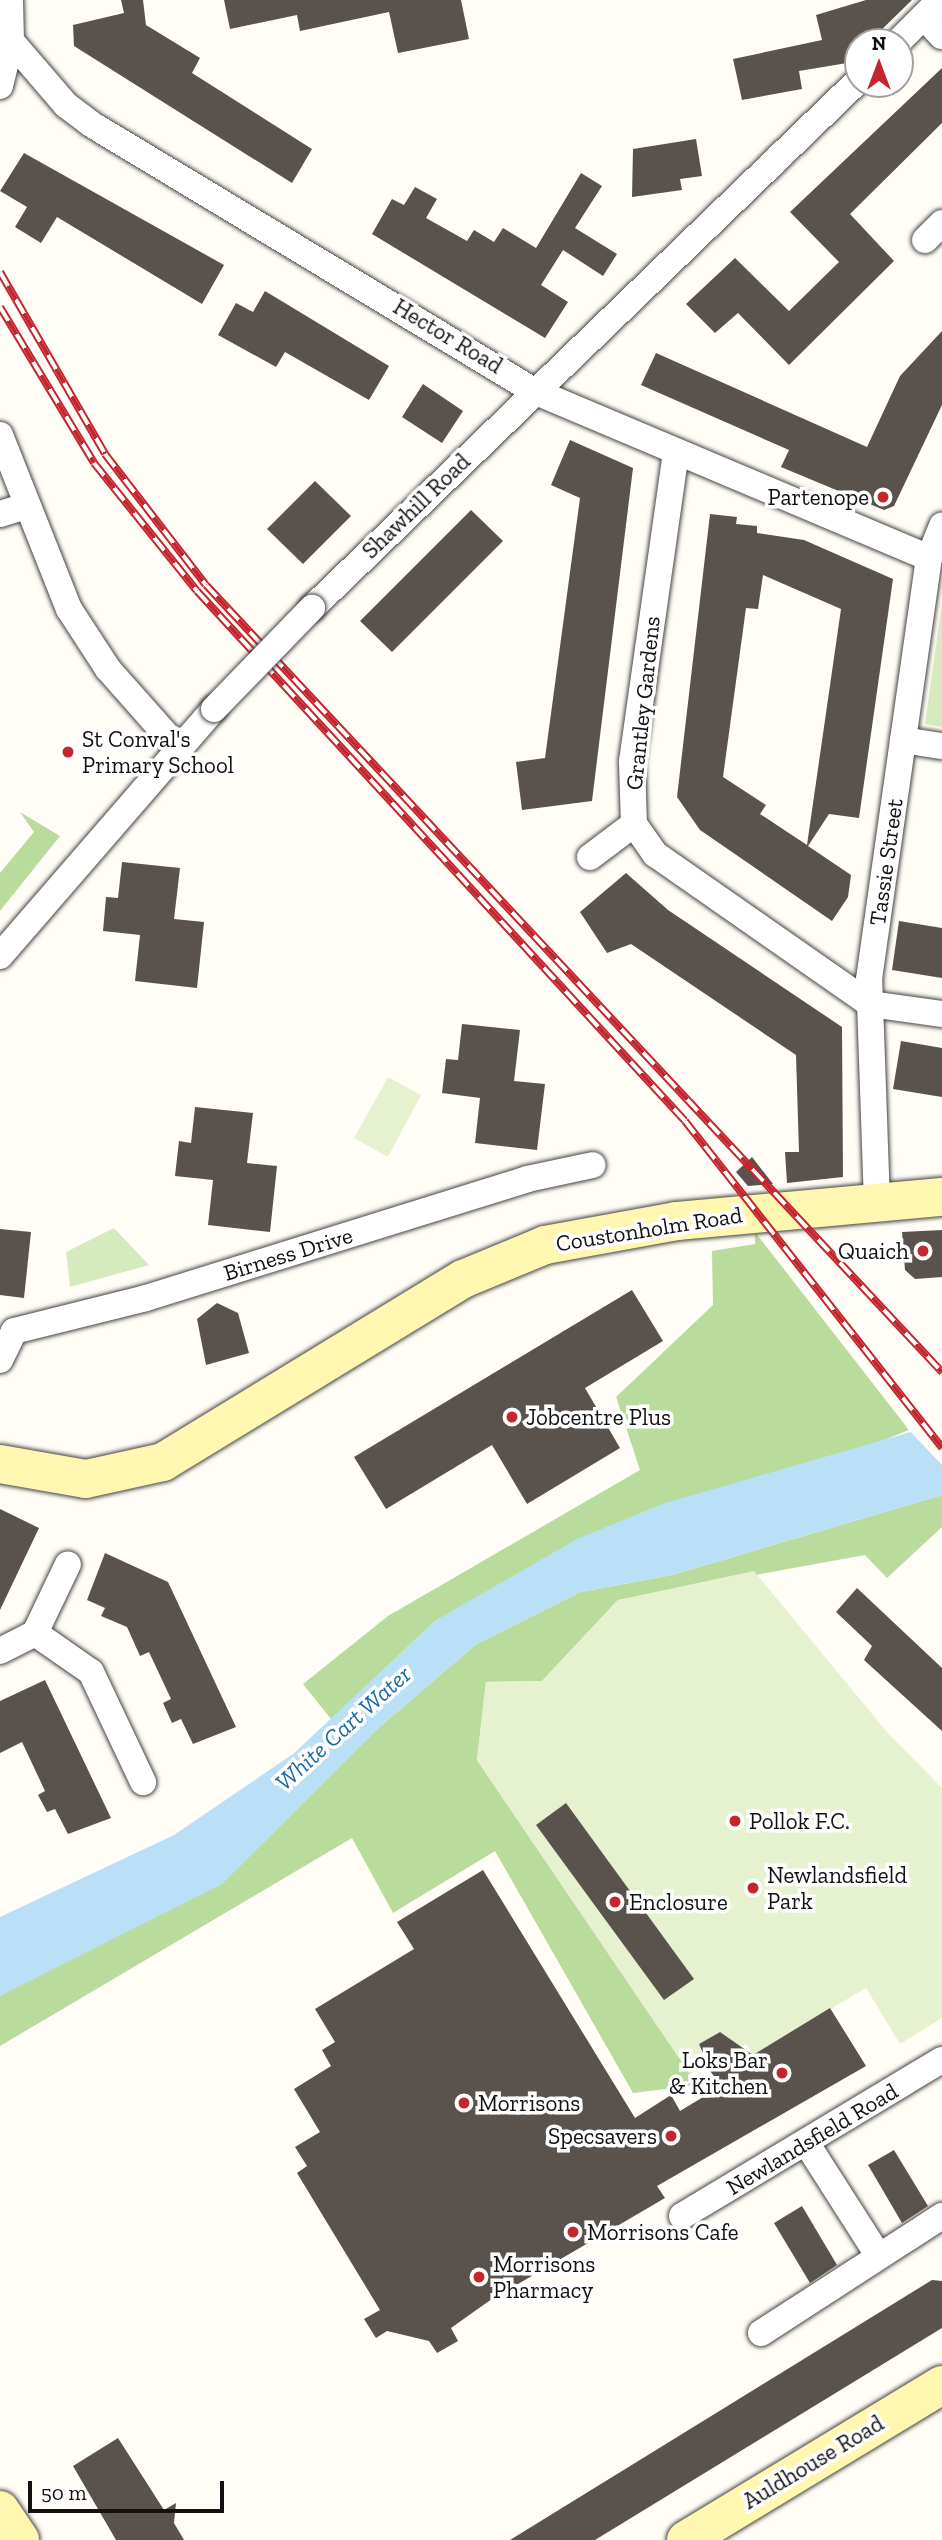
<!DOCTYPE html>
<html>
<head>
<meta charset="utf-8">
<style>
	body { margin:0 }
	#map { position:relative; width:942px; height:2540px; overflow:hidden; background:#fffdf5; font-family:"Zilla Slab",serif }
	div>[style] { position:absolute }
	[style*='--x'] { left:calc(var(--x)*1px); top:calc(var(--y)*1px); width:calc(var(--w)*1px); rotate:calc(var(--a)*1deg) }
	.green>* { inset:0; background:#d5ebbd }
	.forest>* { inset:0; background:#b9dc9c }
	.pitch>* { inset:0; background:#e6f2cf }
	.water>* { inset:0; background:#b9e0f7 }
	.pier>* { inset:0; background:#fffdf5 }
	.building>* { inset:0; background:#5a524d }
	.roads { filter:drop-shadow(0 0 2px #444) drop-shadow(0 0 2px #444) }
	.street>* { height:26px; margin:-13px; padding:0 13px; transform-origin:13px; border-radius:13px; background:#fff }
	.secondary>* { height:38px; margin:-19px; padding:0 19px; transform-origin:19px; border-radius:19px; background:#fff6b0 }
	.rail>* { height:8px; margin-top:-4px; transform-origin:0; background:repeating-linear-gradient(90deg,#fff 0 16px,#c4262e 0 32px); box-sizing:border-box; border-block:2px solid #c4262e }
	.bridges { filter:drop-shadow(0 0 2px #444) drop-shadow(0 0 2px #444) }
	.street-bridge>* { height:26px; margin:-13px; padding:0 13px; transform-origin:13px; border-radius:13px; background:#fff }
	.dots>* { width:19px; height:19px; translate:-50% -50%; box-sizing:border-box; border:4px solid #fff; border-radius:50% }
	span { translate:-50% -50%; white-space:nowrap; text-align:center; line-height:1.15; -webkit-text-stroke:7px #fff; paint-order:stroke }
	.street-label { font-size:23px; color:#111 }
	.poi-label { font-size:23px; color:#111 }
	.right { translate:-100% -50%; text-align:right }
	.left { translate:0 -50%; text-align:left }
	.water-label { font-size:24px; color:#1768a6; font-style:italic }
	.north { position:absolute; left:844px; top:28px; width:70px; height:70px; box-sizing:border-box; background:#fff; border:2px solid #a0a0a0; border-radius:50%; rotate:0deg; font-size:19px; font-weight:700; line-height:28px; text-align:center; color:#111 }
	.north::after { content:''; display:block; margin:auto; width:24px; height:32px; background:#c4262e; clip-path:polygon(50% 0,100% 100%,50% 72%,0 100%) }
	.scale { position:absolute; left:28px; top:2481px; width:196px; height:32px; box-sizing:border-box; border:4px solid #111; border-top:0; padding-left:9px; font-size:21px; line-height:24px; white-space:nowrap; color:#111; -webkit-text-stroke:5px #fff; paint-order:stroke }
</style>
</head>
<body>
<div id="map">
	<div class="green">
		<i style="clip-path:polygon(942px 603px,942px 727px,925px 724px)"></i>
		<i style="clip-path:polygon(114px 1228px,149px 1265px,70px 1287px,66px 1252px)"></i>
	</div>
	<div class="forest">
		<i style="clip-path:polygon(20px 812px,60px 836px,0 911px,0 873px,34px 832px)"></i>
		<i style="clip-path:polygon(755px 1232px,909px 1430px,436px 1620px,331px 1719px,303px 1684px,388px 1616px,640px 1470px,616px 1397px,713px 1305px,712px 1251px,755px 1244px)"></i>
		<i style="clip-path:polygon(942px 1495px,942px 1527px,887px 1578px,865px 1555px,618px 1600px,542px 1681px,486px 1682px,477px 1760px,690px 2074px,691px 2086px,633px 2093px,495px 1851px,393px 1913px,352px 1838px,0 2046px,0 1996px,383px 1724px,475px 1645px,580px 1592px,672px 1575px)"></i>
	</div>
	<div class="pitch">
		<i style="clip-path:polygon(388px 1077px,421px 1095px,388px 1157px,354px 1138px)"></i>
		<i style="clip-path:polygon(754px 1571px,887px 1732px,942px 1788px,942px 2018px,900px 2044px,866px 1988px,753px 2055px,746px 2044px,738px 2048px,719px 2032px,699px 2044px,705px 2066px,690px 2074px,477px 1760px,486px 1682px,542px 1681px,618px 1600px)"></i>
	</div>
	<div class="water">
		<i style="clip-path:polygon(942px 1423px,942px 1495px,672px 1575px,580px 1592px,475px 1645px,383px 1724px,222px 1884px,0 1996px,0 1917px,174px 1835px,293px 1754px,436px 1620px,577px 1539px,665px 1503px)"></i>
	</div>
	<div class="pier">
		<i style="clip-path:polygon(942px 1419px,942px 1465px,906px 1427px)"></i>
	</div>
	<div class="building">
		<i style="clip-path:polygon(121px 0,143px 0,146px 25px,200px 58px,192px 73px,312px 149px,292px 183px,74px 46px,73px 25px,124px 13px)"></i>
		<i style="clip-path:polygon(224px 0,461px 0,469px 39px,398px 53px,389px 12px,300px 31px,297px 15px,230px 29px)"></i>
		<i style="clip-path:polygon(866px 0,912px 0,869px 42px,858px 42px,847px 63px,799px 71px,802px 89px,742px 100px,733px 59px,822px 40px,816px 15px)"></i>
		<i style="clip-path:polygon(942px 68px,942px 123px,850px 214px,894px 261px,789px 365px,738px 313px,715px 333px,686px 304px,735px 258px,789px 311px,839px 262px,790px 212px)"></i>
		<i style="clip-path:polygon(696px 139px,702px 176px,680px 179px,682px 190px,632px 197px,633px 149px)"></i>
		<i style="clip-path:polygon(24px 153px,224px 265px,202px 304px,57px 217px,41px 243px,15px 227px,27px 207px,0 191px)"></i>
		<i style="clip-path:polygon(581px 173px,602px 186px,575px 228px,617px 254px,603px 276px,563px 250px,541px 285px,568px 302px,545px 338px,372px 234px,392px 199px,404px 205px,415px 187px,437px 199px,426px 218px,467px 241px,474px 230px,494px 242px,503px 228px,536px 248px)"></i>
		<i style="clip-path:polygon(265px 291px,389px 366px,369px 400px,285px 352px,276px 367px,218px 335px,236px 303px,253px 312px)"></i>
		<i style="clip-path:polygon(942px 331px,942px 405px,894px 506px,884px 510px,781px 467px,789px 450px,641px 385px,656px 353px,867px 447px,900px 376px)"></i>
		<i style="clip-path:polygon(423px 384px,463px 411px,442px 443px,402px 417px)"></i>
		<i style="clip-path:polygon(570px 440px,633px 468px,592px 801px,522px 810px,516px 762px,545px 758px,580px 498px,551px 485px)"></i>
		<i style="clip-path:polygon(315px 481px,351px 516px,303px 564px,267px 529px)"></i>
		<i style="clip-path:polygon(471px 510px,503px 541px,392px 652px,360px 621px)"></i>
		<i style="clip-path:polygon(evenodd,710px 514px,737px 517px,736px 524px,757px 526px,757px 533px,804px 540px,893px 579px,859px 818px,829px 814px,808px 846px,851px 875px,848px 897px,832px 921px,700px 830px,677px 797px,710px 514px,763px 575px,841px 609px,807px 845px,760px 814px,766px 805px,723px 777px,746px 608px,758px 609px,763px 575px)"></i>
		<i style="clip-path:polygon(122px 862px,180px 868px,174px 919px,204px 922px,197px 988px,135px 981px,140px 935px,103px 931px,106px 897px,118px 898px)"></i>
		<i style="clip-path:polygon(626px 873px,668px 910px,842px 1027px,843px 1177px,787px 1183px,785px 1152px,799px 1152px,796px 1055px,631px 944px,607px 953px,580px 912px)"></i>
		<i style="clip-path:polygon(899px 921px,942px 928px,942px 978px,892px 970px)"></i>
		<i style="clip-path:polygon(462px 1024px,520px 1030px,514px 1081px,545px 1084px,537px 1150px,475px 1143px,480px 1098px,442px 1093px,446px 1059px,458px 1060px)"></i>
		<i style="clip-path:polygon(901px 1041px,942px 1048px,942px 1097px,893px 1089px)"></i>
		<i style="clip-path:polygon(195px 1107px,253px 1113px,247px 1163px,277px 1166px,270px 1232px,208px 1225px,213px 1180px,175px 1176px,179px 1141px,191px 1143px)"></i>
		<i style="clip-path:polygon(752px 1157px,773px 1184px,748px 1186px,736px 1172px)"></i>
		<i style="clip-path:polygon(0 1229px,31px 1232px,24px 1298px,0 1295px)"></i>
		<i style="clip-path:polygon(942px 1230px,942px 1277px,915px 1279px,905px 1270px,902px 1232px)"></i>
		<i style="clip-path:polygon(632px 1290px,663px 1341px,585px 1388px,620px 1448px,527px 1504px,492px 1445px,386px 1509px,354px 1457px)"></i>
		<i style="clip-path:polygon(217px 1303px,238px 1313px,249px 1353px,206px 1365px,197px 1319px)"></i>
		<i style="clip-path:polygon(0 1509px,39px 1528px,0 1610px)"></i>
		<i style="clip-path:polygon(105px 1553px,168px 1582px,236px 1727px,193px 1744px,181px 1719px,172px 1723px,163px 1703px,171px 1699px,149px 1652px,140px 1656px,127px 1627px,101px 1616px,105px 1608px,87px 1600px)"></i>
		<i style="clip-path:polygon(857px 1588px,942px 1668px,942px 1731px,864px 1660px,872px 1646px,836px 1612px)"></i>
		<i style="clip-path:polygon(45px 1680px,111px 1818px,68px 1834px,55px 1809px,47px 1812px,38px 1795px,45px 1791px,22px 1742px,0 1753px,0 1701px)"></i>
		<i style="clip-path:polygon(566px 1803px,694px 1979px,664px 2000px,536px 1825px)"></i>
		<i style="clip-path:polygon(483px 1870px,635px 2118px,671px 2095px,680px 2111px,718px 2088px,699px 2044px,720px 2032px,753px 2055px,830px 2008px,866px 2066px,657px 2186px,665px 2198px,489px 2301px,451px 2328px,458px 2341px,437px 2353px,429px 2341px,387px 2331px,376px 2338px,364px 2319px,380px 2310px,297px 2173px,307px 2166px,295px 2147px,320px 2132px,294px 2089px,331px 2066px,322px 2050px,335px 2042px,315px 2009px,414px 1949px,397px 1922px)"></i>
		<i style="clip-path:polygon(894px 2150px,928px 2206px,902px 2223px,868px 2165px)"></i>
		<i style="clip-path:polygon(802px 2206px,837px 2265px,810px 2283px,774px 2223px)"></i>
		<i style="clip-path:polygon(932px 2280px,942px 2281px,942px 2328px,595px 2540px,510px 2540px)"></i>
		<i style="clip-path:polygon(118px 2438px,164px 2510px,176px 2503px,174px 2523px,184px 2540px,116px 2540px,73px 2466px)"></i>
	</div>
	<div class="roads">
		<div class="street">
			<i style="--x:924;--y:17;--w:26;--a:47"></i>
			<i style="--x:11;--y:41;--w:84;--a:49.3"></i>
			<i style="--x:66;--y:105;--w:31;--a:37"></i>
			<i style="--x:91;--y:124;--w:517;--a:31.08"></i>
			<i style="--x:534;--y:391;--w:429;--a:22.9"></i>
			<i style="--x:898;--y:42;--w:59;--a:-45"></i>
			<i style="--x:0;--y:86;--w:46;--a:-76.3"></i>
			<i style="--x:11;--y:41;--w:41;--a:-91.4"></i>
			<i style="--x:925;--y:240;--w:24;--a:-45"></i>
			<i style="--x:0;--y:435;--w:187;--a:68.4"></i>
			<i style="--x:69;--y:609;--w:72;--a:57"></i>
			<i style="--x:108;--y:669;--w:104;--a:48.5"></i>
			<i style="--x:676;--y:452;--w:313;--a:98.1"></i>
			<i style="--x:632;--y:762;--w:62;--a:88.2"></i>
			<i style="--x:634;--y:824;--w:37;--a:55"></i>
			<i style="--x:655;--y:854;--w:262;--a:34.9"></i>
			<i style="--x:870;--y:1004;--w:73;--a:7.9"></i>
			<i style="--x:0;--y:514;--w:27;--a:-17"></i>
			<i style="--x:312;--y:608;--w:759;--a:-43.99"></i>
			<i style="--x:903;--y:740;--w:39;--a:9"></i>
			<i style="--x:590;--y:857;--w:55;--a:-36.9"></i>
			<i style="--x:0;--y:956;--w:327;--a:-49.1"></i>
			<i style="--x:877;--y:1203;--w:224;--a:-92"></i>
			<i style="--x:869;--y:979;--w:425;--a:-81.9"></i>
			<i style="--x:929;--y:558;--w:35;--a:-68"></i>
			<i style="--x:0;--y:1360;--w:32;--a:-64"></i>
			<i style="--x:14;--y:1331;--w:136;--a:-14"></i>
			<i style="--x:146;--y:1298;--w:399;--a:-17.3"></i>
			<i style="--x:527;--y:1179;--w:67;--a:-12"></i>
			<i style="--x:35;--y:1633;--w:68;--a:34.9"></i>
			<i style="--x:91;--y:1672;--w:122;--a:64.7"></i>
			<i style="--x:0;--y:1651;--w:39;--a:-27"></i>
			<i style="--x:35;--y:1633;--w:76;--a:-64.4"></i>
			<i style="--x:807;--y:2144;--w:132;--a:57.4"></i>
			<i style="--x:682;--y:2216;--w:303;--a:-31"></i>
			<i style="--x:761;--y:2333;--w:216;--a:-32.9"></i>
		</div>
		<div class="secondary">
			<i style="--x:0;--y:1464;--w:87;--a:9.9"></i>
			<i style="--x:86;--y:1479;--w:79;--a:-12.4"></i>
			<i style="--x:163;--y:1462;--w:351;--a:-31.4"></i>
			<i style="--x:463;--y:1279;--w:89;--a:-22.5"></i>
			<i style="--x:545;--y:1245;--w:134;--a:-10.3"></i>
			<i style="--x:677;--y:1221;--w:266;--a:-5.2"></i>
			<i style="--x:0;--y:2510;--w:36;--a:56"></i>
			<i style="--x:686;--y:2540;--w:299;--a:-31.2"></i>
		</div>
	</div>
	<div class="rail">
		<i style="--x:0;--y:272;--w:210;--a:60"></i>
		<i style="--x:105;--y:454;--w:165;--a:52.4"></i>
		<i style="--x:206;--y:585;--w:1078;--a:46.92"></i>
		<i style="--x:0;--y:307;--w:182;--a:58.9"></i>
		<i style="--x:94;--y:463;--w:164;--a:51.2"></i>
		<i style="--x:197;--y:591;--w:720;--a:47.36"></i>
		<i style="--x:685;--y:1121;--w:416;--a:51.8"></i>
	</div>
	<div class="bridges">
		<div class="street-bridge">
			<i style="--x:214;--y:709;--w:141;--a:-45.9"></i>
		</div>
	</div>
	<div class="dots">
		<i style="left:883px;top:497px;background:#c4262e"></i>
		<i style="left:68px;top:752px;background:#c4262e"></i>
		<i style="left:923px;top:1251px;background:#c4262e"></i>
		<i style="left:512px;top:1417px;background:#c4262e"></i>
		<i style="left:735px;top:1821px;background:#c4262e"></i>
		<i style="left:753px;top:1888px;background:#c4262e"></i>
		<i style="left:615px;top:1902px;background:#c4262e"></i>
		<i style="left:782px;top:2073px;background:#c4262e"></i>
		<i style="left:464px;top:2103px;background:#c4262e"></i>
		<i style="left:671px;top:2136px;background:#c4262e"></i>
		<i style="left:573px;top:2232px;background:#c4262e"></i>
		<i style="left:479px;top:2277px;background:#c4262e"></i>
	</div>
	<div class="street-label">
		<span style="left:448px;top:336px;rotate:31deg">Hector Road</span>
		<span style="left:416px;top:506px;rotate:-44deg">Shawhill Road</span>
		<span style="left:643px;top:703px;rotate:-84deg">Grantley Gardens</span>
		<span style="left:886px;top:862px;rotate:-82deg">Tassie Street</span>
		<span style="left:649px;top:1229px;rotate:-9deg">Coustonholm Road</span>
		<span style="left:288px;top:1254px;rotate:-17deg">Birness Drive</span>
		<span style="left:812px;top:2139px;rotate:-31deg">Newlandsfield Road</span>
		<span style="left:813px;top:2462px;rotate:-31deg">Auldhouse Road</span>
	</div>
	<div class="poi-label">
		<span class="right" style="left:869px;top:497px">Partenope</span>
		<span class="left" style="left:82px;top:752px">St Conval's<br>Primary School</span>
		<span class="right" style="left:909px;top:1251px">Quaich</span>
		<span class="left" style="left:526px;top:1417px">Jobcentre Plus</span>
		<span class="left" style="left:749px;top:1821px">Pollok F.C.</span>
		<span class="left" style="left:767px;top:1888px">Newlandsfield<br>Park</span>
		<span class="left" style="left:629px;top:1902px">Enclosure</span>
		<span class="right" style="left:768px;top:2073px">Loks Bar<br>&amp; Kitchen</span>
		<span class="left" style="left:478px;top:2103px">Morrisons</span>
		<span class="right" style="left:657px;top:2136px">Specsavers</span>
		<span class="left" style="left:587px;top:2232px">Morrisons Cafe</span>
		<span class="left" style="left:493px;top:2277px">Morrisons<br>Pharmacy</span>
	</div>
	<div class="water-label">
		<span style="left:343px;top:1728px;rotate:-42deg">White Cart Water</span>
	</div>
	<div class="north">N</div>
	<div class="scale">50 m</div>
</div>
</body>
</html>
